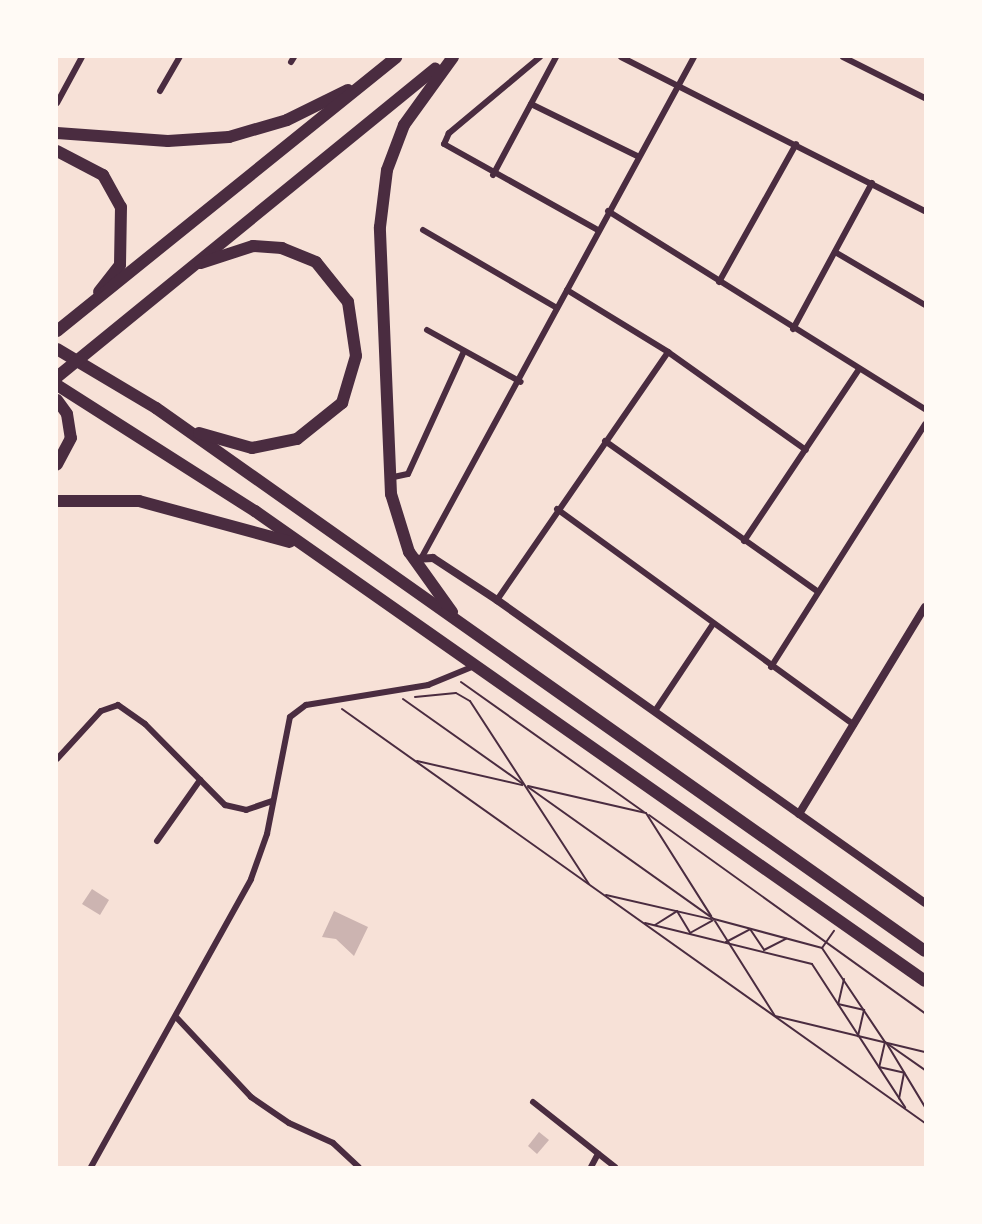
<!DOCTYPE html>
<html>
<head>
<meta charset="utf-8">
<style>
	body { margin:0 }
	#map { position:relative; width:982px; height:1224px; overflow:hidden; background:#f7e1d7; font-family:Overpass,sans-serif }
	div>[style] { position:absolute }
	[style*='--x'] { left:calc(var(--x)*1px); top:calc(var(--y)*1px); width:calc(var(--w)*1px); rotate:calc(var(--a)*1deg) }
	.building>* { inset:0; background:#ccb4b1 }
	.path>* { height:2px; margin:-1px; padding:0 1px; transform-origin:1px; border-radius:1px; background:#4a2c40 }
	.minor>* { height:6px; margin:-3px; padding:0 3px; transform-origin:3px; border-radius:3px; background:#4a2c40 }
	.tertiary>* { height:8px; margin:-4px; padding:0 4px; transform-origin:4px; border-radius:4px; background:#4a2c40 }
	.trunk>* { height:12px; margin:-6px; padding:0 6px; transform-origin:6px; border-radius:6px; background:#4a2c40 }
	span { translate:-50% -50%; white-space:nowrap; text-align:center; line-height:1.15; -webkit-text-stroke:6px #fffaf5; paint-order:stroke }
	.frame { position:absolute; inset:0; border:58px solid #fffaf5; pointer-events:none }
</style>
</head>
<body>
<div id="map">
	<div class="building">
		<i style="clip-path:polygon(92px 889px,109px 900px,100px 915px,82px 904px)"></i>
		<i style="clip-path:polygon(334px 911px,368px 927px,354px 956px,336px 939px,322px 937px)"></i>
		<i style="clip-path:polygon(539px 1132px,549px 1140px,537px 1154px,528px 1146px)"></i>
	</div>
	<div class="path">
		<i style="--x:461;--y:682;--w:224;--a:35.4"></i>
		<i style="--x:415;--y:697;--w:41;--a:-5.6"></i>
		<i style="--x:456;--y:693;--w:16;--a:30"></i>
		<i style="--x:470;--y:701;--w:218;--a:57"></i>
		<i style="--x:403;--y:699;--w:147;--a:35.3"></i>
		<i style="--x:342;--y:709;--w:715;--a:35.38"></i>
		<i style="--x:417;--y:761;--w:108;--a:12.9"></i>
		<i style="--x:528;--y:786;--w:121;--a:12.9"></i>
		<i style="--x:646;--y:813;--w:122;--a:57.7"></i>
		<i style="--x:528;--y:787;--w:228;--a:35.4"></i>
		<i style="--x:714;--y:919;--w:112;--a:15"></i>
		<i style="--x:822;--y:948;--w:113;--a:56.2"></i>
		<i style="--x:885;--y:1042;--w:49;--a:35"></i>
		<i style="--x:649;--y:815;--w:340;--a:35.7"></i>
		<i style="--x:606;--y:895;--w:108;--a:12.9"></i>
		<i style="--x:715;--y:921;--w:112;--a:57.7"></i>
		<i style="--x:775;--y:1016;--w:154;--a:13.5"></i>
		<i style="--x:645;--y:923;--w:172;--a:13.8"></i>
		<i style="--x:812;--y:964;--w:171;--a:57"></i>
		<i style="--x:655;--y:925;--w:26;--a:-32"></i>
		<i style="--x:677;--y:911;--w:26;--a:59"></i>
		<i style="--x:690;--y:933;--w:26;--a:-29"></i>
		<i style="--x:726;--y:942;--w:27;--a:-28"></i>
		<i style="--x:750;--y:929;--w:25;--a:56"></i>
		<i style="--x:764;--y:950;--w:25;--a:-27"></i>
		<i style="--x:822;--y:948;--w:21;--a:-55"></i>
		<i style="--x:844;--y:979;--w:26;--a:103"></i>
		<i style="--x:838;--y:1004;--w:27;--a:13"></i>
		<i style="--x:864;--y:1010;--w:27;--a:103"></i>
		<i style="--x:885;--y:1042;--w:26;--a:103"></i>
		<i style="--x:879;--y:1067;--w:26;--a:13"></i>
		<i style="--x:904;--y:1073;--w:26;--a:101"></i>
		<i style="--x:887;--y:1044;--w:74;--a:58.9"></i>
	</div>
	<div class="minor">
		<i style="--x:540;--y:57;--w:119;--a:140.1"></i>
		<i style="--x:449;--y:133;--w:12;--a:114"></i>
		<i style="--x:444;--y:144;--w:176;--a:29.2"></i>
		<i style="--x:621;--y:57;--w:341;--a:26.9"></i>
		<i style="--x:843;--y:57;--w:92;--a:26.6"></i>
		<i style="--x:291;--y:62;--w:6;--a:-59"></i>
		<i style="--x:160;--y:91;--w:39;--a:-60"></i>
		<i style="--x:57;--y:103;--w:52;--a:-61.5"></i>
		<i style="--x:531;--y:104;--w:120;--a:26.1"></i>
		<i style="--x:493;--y:175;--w:134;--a:-61.9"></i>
		<i style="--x:608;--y:211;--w:374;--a:32"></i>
		<i style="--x:423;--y:230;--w:155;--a:30.2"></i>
		<i style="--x:835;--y:252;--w:104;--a:30.5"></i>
		<i style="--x:719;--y:282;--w:158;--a:-60.8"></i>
		<i style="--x:567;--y:290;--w:119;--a:31.5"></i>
		<i style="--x:668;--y:352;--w:169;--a:35.4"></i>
		<i style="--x:793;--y:329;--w:166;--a:-61.6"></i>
		<i style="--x:427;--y:330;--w:107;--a:29"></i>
		<i style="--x:605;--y:441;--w:261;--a:35.3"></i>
		<i style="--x:389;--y:478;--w:19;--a:-12"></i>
		<i style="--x:408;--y:474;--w:135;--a:-65.5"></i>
		<i style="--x:557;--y:509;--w:367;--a:36"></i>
		<i style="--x:744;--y:541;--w:207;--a:-56.2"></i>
		<i style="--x:423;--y:555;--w:567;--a:-61.45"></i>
		<i style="--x:497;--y:600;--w:301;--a:-55.4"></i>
		<i style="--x:771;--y:667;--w:288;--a:-57.6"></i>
		<i style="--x:655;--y:711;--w:105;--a:-56.3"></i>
		<i style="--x:57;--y:759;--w:65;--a:-47.5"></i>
		<i style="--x:101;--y:711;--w:18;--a:-19"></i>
		<i style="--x:118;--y:705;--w:33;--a:35"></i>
		<i style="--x:145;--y:724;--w:114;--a:45.4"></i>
		<i style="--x:225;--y:805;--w:22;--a:13"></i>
		<i style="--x:246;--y:810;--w:28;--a:-19"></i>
		<i style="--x:157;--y:841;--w:75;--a:-54.8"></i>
		<i style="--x:176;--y:1017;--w:110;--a:46.8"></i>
		<i style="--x:251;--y:1097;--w:46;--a:34.4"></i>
		<i style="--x:289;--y:1123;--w:48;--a:24.4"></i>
		<i style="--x:333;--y:1143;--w:35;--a:43"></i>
		<i style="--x:533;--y:1102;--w:105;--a:38.4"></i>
		<i style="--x:91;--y:1167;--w:329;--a:-60.9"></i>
		<i style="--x:251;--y:879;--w:48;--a:-70.4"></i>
		<i style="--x:267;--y:834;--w:119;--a:-78.9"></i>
		<i style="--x:290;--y:717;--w:20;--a:-37"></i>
		<i style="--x:306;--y:705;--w:124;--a:-9.3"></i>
		<i style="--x:428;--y:685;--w:50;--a:-22.4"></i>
		<i style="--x:591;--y:1167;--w:15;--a:-62"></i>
	</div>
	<div class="tertiary">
		<i style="--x:413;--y:559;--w:20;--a:-3"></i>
		<i style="--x:433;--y:558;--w:77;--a:33.3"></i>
		<i style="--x:497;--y:600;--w:524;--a:35.3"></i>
		<i style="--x:799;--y:814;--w:242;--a:-58.7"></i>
	</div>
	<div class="trunk">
		<i style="--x:57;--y:133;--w:111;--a:4.1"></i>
		<i style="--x:168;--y:141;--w:61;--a:-3.8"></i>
		<i style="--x:229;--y:137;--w:60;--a:-16.3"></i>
		<i style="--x:287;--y:120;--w:68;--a:-26.2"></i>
		<i style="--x:57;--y:151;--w:52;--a:27.6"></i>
		<i style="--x:103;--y:175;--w:37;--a:61"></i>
		<i style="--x:121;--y:207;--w:58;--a:91"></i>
		<i style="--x:120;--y:265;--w:34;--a:128"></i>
		<i style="--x:57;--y:331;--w:436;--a:-38.9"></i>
		<i style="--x:57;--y:349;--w:115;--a:30.8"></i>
		<i style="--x:156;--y:408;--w:941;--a:35.23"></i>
		<i style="--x:57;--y:377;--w:488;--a:-39.2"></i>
		<i style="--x:57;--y:385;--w:235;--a:32.5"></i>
		<i style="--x:255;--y:511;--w:818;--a:35.05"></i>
		<i style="--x:57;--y:400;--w:17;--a:54"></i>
		<i style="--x:67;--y:414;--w:24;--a:81"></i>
		<i style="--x:71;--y:438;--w:30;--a:118"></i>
		<i style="--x:199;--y:433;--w:55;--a:15.8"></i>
		<i style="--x:252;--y:448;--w:46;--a:-11.3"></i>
		<i style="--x:297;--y:439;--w:58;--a:-38.7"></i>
		<i style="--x:342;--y:403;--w:49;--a:-73.4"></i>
		<i style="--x:356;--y:356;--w:55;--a:-98.4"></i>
		<i style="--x:348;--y:302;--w:51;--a:-128.7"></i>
		<i style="--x:316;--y:262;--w:37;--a:-158"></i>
		<i style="--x:282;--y:248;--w:29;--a:-176"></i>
		<i style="--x:253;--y:246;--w:55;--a:161.9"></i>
		<i style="--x:57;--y:501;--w:82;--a:0"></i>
		<i style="--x:139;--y:501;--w:156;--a:15.2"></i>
		<i style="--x:452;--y:612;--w:74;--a:-125.6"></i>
		<i style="--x:409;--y:552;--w:61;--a:-107.2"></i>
		<i style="--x:391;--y:494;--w:267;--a:-92.4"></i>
		<i style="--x:380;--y:227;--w:57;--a:-83"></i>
		<i style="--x:387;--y:170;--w:48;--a:-69.3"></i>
		<i style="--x:404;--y:125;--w:84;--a:-54.2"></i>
	</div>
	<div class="frame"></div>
</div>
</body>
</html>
